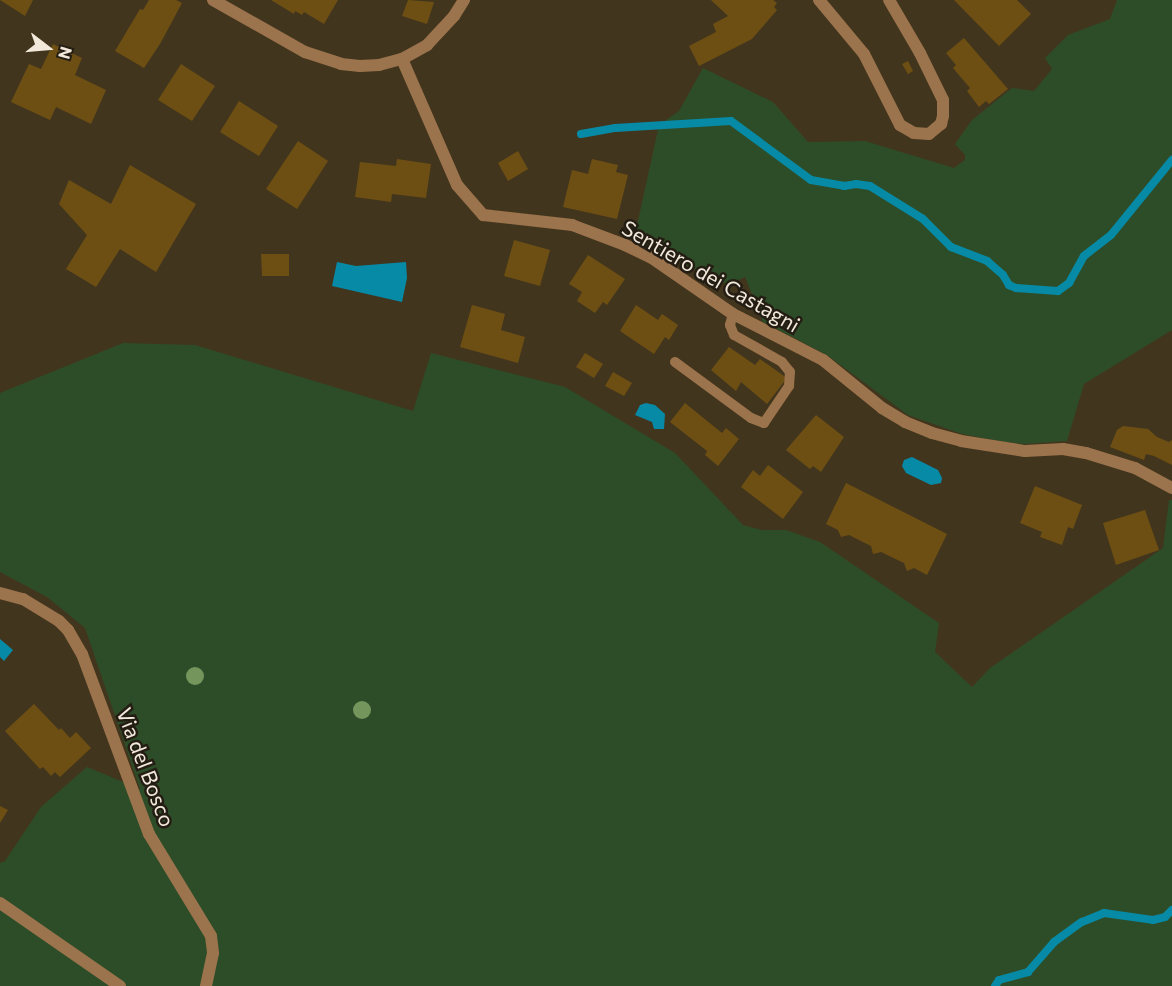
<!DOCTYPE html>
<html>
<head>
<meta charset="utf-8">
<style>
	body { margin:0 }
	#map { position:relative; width:1172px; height:986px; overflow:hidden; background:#42351d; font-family:Commissioner,sans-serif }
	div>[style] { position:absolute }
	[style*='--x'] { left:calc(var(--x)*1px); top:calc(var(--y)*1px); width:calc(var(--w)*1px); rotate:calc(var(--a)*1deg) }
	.green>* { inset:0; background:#2d4d28 }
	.water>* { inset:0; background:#078aa6 }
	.stream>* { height:8px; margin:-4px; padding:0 4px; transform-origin:4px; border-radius:4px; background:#078aa6 }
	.building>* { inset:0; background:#6d4f13 }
	.service>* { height:10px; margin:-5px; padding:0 5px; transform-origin:5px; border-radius:5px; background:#9b734c }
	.minor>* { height:12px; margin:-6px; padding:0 6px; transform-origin:6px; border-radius:6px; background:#9b734c }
	.trees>* { width:18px; height:18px; margin:-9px; border-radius:50%; background:#74965d }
	span { translate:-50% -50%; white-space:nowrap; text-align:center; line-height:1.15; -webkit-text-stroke:5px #241d13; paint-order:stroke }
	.street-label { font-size:21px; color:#f2e9db }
	.north { position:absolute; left:18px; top:18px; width:60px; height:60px; -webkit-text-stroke:4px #241d13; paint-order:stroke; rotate:106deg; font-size:16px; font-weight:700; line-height:24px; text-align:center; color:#f2e9db }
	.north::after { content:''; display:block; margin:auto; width:21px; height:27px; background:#f2e9db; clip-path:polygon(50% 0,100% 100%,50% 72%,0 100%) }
</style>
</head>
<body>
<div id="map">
	<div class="green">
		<i style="clip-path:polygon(1117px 0,1172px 0,1172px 330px,1084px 384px,1067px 441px,1024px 444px,1005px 442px,962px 434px,908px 415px,827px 355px,763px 322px,745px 277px,727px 285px,634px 239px,659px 125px,679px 111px,703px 68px,773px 102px,808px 142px,865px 141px,954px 168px,965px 160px,965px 155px,955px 144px,972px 120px,1012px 88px,1034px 91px,1052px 69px,1045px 58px,1068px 35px,1110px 19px)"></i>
		<i style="clip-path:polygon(123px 343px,195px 345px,413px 411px,431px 353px,565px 387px,675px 453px,743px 525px,762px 530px,786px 530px,820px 542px,939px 623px,935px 652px,972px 687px,990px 668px,1163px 548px,1169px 500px,1172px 500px,1172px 986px,0 986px,0 863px,5px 861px,41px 807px,87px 767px,140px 789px,85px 628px,47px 597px,0 572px,0 393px)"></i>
	</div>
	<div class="water">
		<i style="clip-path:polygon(337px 262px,356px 266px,406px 262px,407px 278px,402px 302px,332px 286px)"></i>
		<i style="clip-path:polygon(646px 403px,655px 405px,665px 414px,664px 429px,654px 429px,652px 422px,635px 415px,640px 405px)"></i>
		<i style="clip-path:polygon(912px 457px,938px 470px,942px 478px,941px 483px,931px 485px,906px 473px,902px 466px,904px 460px)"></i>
		<i style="clip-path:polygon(0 639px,13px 650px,4px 661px,0 657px)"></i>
	</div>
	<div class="stream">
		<i style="--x:581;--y:134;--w:35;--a:-10"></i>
		<i style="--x:615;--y:128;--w:116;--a:-3.5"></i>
		<i style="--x:731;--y:121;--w:99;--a:36.4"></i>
		<i style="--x:811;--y:180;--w:34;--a:10"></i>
		<i style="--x:844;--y:186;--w:12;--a:-9"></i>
		<i style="--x:856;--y:184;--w:14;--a:8"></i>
		<i style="--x:870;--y:186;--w:62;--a:31.9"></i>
		<i style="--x:923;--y:219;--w:40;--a:45"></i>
		<i style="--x:951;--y:247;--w:39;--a:21"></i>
		<i style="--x:987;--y:261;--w:21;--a:41"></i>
		<i style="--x:1003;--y:275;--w:12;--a:59"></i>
		<i style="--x:1009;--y:285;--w:8;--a:23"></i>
		<i style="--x:1016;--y:288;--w:42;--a:4.1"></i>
		<i style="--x:1058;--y:291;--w:14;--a:-36"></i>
		<i style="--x:1069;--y:283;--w:31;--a:-61"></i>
		<i style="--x:1084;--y:256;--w:34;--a:-38"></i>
		<i style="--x:1111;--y:235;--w:97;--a:-50.9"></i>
		<i style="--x:995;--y:986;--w:7;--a:-56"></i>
		<i style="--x:999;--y:980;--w:30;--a:-15"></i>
		<i style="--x:1028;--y:972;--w:40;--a:-49"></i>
		<i style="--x:1054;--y:942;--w:34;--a:-36"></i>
		<i style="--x:1082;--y:922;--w:24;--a:-22"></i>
		<i style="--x:1104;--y:913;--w:49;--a:8.1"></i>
		<i style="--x:1153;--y:920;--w:12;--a:-14"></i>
		<i style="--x:1165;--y:917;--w:10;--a:-45"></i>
	</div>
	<div class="building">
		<i style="clip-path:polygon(0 0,33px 0,25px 16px)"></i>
		<i style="clip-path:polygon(149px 0,176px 0,182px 3px,160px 44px,144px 68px,115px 51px,140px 9px,143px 10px)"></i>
		<i style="clip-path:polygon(271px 0,338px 0,324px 24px,304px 12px,302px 15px,295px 11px,294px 14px)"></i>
		<i style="clip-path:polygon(408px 0,434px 2px,427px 24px,402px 16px)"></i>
		<i style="clip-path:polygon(711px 0,773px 0,777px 3px,774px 7px,777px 10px,752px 39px,699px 66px,689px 46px,716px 32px,713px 24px,728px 16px)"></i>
		<i style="clip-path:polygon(954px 0,1017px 0,1031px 14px,999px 46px)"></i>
		<i style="clip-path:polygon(964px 38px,1008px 89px,989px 104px,986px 101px,979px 107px,967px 91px,970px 88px,953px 68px,956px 65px,946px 53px)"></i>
		<i style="clip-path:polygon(53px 44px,82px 58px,75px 75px,106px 90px,91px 124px,56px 107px,50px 120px,11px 102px,29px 64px,41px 69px)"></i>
		<i style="clip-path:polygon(908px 61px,913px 71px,908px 74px,902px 64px)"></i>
		<i style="clip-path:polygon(181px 64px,215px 86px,192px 121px,158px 100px)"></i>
		<i style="clip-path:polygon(239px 101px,278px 126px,259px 156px,220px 132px)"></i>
		<i style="clip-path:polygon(298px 141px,328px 161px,297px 209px,266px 189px)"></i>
		<i style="clip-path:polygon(518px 151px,528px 169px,508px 181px,498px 163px)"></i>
		<i style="clip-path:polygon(397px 159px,431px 164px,426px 198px,392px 194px,391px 202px,355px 197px,360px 162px,396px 166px)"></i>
		<i style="clip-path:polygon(592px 159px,618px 165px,616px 172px,628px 175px,617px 219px,563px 207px,572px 170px,588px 174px)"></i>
		<i style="clip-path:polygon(130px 165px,196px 204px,156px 272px,120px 249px,96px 287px,66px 269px,87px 235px,59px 204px,69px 180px,111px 204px)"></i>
		<i style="clip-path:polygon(514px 240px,550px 250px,540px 286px,504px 276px)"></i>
		<i style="clip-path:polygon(261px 254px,289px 254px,289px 276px,262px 276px)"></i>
		<i style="clip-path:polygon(588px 255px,625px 279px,607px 305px,603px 302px,595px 313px,577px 301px,582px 292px,569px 284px)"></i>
		<i style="clip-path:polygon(472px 305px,505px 314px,501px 330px,525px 337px,518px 363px,460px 347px)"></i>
		<i style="clip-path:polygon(636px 305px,658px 320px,662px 314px,678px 325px,669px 340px,665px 337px,654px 354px,620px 331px)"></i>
		<i style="clip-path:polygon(729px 347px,755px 365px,760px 359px,787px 378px,767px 404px,741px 382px,736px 391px,711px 370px)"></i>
		<i style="clip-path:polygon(585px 353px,603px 364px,594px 378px,576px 367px)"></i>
		<i style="clip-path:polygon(613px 372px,632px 383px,624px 396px,605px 386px)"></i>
		<i style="clip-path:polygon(685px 403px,722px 433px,726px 428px,739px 439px,718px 466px,705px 455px,707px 451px,670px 422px)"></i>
		<i style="clip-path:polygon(816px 415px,844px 437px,821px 472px,813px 466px,810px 469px,786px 450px)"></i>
		<i style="clip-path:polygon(1123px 426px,1148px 429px,1157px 437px,1169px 442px,1172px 440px,1172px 465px,1154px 456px,1146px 454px,1144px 460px,1110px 447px,1117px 430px)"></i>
		<i style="clip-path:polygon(768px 465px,803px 492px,783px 519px,741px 487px,753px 470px,760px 476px)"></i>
		<i style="clip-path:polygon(846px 483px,947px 534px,927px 575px,914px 568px,907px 571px,904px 563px,881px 552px,873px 554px,871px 546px,849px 535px,841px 537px,838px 530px,826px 524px)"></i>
		<i style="clip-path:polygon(1035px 486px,1082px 505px,1073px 529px,1068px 527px,1062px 545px,1040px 537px,1042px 532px,1020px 523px)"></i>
		<i style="clip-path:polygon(1145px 510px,1159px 550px,1116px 565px,1103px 523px)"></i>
		<i style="clip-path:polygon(34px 704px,59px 730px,61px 728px,70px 738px,76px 732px,91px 748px,60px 777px,55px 772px,51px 776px,43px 767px,40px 769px,5px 731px)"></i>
		<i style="clip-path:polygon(0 806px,8px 810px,0 823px)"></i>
	</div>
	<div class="service">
		<i style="--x:675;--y:362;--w:94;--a:36.4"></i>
		<i style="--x:751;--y:418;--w:14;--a:21"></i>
		<i style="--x:764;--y:423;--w:45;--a:-56"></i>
		<i style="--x:789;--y:386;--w:14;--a:-86"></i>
		<i style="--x:790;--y:372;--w:13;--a:-129"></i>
		<i style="--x:782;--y:362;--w:55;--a:-150.6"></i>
		<i style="--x:734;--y:335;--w:11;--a:-112"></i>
		<i style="--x:730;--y:325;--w:11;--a:-75"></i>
	</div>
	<div class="minor">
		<i style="--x:213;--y:0;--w:106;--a:29.5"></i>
		<i style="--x:305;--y:52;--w:38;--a:18"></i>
		<i style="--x:341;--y:64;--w:19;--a:6"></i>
		<i style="--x:360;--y:66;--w:19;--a:-3"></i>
		<i style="--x:379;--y:65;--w:24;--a:-15"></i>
		<i style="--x:402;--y:59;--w:29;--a:-29"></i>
		<i style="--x:427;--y:45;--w:40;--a:-47"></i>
		<i style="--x:454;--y:16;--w:19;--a:-58"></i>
		<i style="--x:819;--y:0;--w:70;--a:50.2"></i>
		<i style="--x:864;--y:54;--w:80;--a:63.1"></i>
		<i style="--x:900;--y:125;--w:16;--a:30"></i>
		<i style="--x:914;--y:133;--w:15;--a:4"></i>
		<i style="--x:929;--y:134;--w:16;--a:-40"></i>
		<i style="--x:941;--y:124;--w:8;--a:-76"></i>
		<i style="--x:943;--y:116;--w:16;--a:-90"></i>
		<i style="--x:943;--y:100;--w:52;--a:-116.1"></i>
		<i style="--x:920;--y:53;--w:61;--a:-120.3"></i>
		<i style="--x:402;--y:59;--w:137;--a:66.4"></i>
		<i style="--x:457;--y:185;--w:40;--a:49"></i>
		<i style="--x:483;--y:215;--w:90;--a:6.4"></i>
		<i style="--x:572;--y:225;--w:57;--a:20.7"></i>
		<i style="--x:625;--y:245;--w:30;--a:26"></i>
		<i style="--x:652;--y:258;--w:98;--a:34.7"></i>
		<i style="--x:733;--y:314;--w:101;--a:27.1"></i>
		<i style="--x:823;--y:360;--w:76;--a:39.1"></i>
		<i style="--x:882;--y:408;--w:27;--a:31"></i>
		<i style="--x:905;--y:422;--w:29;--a:22"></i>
		<i style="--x:932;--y:433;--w:30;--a:15"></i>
		<i style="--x:961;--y:441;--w:65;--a:8.9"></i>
		<i style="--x:1025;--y:451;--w:38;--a:-3"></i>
		<i style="--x:1063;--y:449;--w:23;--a:10"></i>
		<i style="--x:1086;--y:453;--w:51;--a:17"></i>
		<i style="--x:1135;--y:468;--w:42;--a:28.4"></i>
		<i style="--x:0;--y:593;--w:24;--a:15"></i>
		<i style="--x:23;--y:599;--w:42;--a:31.4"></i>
		<i style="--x:59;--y:621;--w:13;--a:45"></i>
		<i style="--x:68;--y:630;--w:28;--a:60"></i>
		<i style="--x:82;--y:654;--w:192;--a:69.6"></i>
		<i style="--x:149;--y:834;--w:119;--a:58.7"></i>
		<i style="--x:211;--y:936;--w:17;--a:83"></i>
		<i style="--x:213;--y:953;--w:34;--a:102"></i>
		<i style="--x:0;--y:903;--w:146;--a:34.7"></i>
	</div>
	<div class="trees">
		<i style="left:195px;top:676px"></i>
		<i style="left:362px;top:710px"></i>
	</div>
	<div class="street-label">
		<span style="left:711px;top:276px;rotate:30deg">Sentiero dei Castagni</span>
		<span style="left:146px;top:767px;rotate:69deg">Via del Bosco</span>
	</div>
	<div class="north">N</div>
</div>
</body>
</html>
